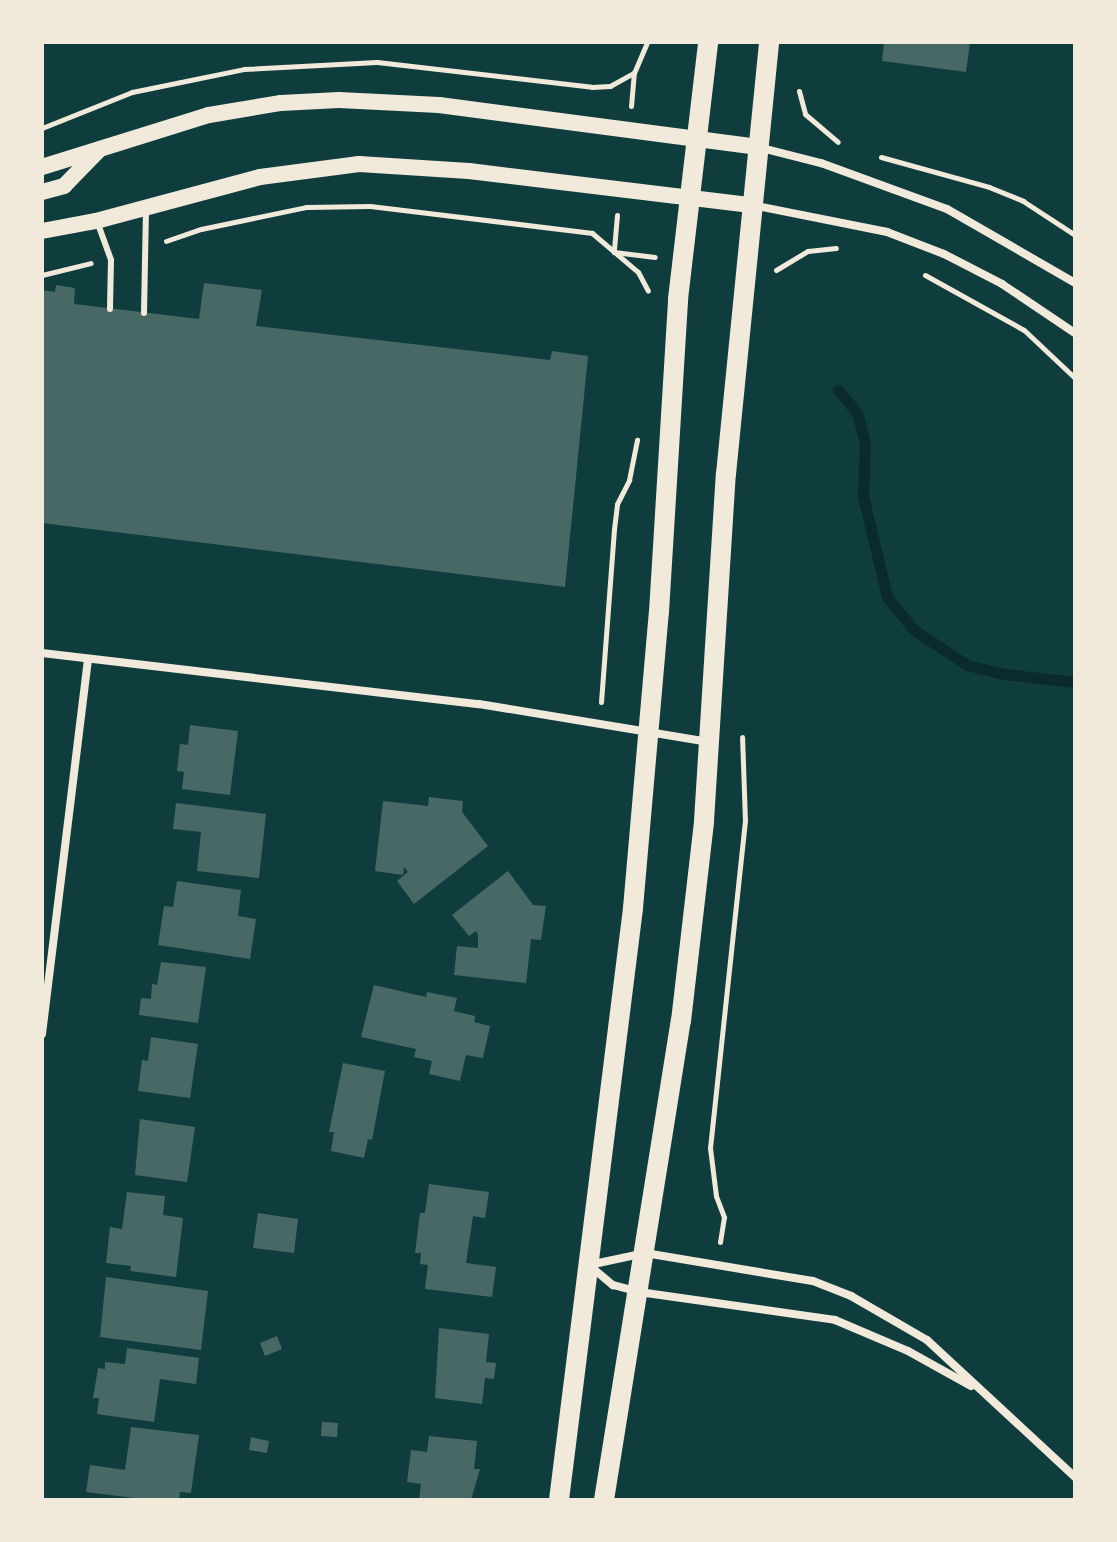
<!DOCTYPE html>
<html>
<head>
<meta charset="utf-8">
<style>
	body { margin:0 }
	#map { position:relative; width:1117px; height:1542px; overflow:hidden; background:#0f3d3e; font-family:Ubuntu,sans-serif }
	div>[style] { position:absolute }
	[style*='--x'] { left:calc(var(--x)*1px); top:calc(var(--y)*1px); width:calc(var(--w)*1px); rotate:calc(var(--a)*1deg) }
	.stream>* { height:11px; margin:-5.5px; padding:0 5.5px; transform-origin:5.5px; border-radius:5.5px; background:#0a2a2b }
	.building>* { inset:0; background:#486865 }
	.path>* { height:5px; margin:-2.5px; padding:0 2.5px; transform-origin:2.5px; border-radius:2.5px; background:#f1e9da }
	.service>* { height:6px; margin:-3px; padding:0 3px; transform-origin:3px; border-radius:3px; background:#f1e9da }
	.minor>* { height:8px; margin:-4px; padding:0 4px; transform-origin:4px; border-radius:4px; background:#f1e9da }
	.secondary>* { height:16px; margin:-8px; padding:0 8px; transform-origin:8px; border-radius:8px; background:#f1e9da }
	.primary>* { height:20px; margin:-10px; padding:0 10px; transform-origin:10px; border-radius:10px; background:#f1e9da }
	span { translate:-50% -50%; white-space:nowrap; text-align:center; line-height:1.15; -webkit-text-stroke:7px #f1e9da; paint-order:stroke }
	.frame { position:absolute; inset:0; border:44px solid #f1e9da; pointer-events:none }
</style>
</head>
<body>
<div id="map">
	<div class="stream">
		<i style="--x:838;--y:390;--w:30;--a:50"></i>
		<i style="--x:857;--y:413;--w:30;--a:75"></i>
		<i style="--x:865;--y:442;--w:54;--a:92.1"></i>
		<i style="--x:863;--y:496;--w:104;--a:76.6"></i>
		<i style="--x:887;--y:597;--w:43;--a:50.7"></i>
		<i style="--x:914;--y:630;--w:64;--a:33.4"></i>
		<i style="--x:967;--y:665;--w:38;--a:14"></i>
		<i style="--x:1004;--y:674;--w:71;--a:6.4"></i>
	</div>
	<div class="building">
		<i style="clip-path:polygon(884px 42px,970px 42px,966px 72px,882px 61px)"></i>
		<i style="clip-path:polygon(204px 283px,262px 290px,256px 326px,550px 360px,552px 351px,588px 356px,565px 587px,42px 523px,42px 290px,55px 292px,56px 285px,75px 288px,74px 304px,199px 319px)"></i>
		<i style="clip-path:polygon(190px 725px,238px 731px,230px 795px,182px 789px,184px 772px,177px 771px,180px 744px,188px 745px)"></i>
		<i style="clip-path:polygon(429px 797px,463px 801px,462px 812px,488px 846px,414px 904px,397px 881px,408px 872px,404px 867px,403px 875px,375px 871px,383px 801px,428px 806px)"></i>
		<i style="clip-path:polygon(176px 803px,266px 814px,259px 878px,197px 871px,201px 832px,173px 829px)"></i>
		<i style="clip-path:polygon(508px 871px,533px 905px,546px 906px,541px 940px,531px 939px,526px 983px,454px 975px,457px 946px,478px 948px,478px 935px,476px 931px,469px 936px,452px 915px)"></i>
		<i style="clip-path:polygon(177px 881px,241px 890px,238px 916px,256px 919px,250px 959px,158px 945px,164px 906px,173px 907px)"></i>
		<i style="clip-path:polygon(161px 962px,206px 967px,198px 1023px,139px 1015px,141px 998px,151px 999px,152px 984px,157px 985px)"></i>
		<i style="clip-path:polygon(374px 985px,426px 997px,427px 992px,457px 998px,454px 1011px,475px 1016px,474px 1022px,490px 1026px,483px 1058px,466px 1055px,460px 1081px,429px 1074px,432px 1061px,414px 1057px,416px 1049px,361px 1037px)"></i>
		<i style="clip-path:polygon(151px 1037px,198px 1044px,190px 1098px,138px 1091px,142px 1060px,148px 1061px)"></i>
		<i style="clip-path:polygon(343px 1063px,385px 1071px,372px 1140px,368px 1139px,364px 1158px,331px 1151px,334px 1132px,329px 1132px)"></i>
		<i style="clip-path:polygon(140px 1119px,195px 1127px,187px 1182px,135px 1175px)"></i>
		<i style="clip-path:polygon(429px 1184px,489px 1192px,485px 1218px,473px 1216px,466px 1263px,496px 1267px,492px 1297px,425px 1289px,428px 1265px,420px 1264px,421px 1253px,415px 1253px,420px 1213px,425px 1213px)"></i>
		<i style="clip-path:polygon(127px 1192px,165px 1196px,163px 1215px,183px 1218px,176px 1277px,130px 1271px,131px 1266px,106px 1263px,110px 1227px,122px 1229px)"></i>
		<i style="clip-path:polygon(258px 1213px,298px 1219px,294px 1253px,253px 1248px)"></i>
		<i style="clip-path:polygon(106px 1277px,208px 1291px,201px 1350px,100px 1337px)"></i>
		<i style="clip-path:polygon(439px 1328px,489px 1334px,486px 1362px,496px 1363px,494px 1379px,485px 1378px,482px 1404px,435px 1398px)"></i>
		<i style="clip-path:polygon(277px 1336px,282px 1349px,265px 1356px,260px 1343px)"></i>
		<i style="clip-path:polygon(127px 1348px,199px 1358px,196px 1384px,160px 1379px,154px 1422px,97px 1414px,99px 1398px,93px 1398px,98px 1368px,105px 1369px,105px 1362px,125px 1364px)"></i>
		<i style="clip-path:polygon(322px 1422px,338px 1423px,337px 1437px,321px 1436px)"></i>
		<i style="clip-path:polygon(131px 1427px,199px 1435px,191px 1493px,180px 1492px,179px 1500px,151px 1500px,86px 1492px,90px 1465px,125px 1470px)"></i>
		<i style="clip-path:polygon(429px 1436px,477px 1441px,474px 1469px,480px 1469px,471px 1500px,419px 1500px,421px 1484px,407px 1482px,411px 1450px,427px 1452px)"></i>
		<i style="clip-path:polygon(251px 1437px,269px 1441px,267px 1453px,249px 1450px)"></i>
	</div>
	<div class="path">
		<i style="--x:799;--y:91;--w:24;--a:75"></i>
		<i style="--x:805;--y:114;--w:43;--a:40.3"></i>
		<i style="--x:631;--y:106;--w:33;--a:-85"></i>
		<i style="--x:634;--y:73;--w:34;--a:-67"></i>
		<i style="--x:42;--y:128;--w:97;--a:-21.8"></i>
		<i style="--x:132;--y:92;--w:114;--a:-11.6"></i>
		<i style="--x:244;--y:69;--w:133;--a:-3"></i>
		<i style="--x:377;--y:62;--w:216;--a:6.6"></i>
		<i style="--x:592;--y:87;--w:18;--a:-3"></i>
		<i style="--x:610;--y:86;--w:26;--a:-29"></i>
		<i style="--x:881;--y:157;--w:112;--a:15.5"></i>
		<i style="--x:989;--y:187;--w:37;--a:22"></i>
		<i style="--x:1023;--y:201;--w:62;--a:33.2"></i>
		<i style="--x:617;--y:215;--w:37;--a:95"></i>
		<i style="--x:614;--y:252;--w:41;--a:7"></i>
		<i style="--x:166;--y:241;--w:37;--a:-19"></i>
		<i style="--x:201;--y:229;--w:107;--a:-11.8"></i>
		<i style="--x:306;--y:207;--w:64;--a:-0.9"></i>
		<i style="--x:370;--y:206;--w:224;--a:6.9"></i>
		<i style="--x:592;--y:233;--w:60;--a:40.3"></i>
		<i style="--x:638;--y:272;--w:21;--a:62"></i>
		<i style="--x:776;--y:270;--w:37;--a:-31"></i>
		<i style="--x:808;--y:251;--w:28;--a:-6"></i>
		<i style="--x:42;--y:275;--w:50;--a:-13.8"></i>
		<i style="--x:925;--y:275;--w:113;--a:29.1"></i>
		<i style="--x:1024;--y:330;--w:70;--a:43.3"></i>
		<i style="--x:601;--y:702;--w:173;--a:-85.7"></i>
		<i style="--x:614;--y:529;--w:25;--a:-83"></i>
		<i style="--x:617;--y:504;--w:27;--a:-63"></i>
		<i style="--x:629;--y:480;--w:41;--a:-78.7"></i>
		<i style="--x:720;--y:1242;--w:25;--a:-81"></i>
		<i style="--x:724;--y:1217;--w:22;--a:-111"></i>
		<i style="--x:716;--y:1196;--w:48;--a:-97.1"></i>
		<i style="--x:710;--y:1148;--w:329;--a:-83.9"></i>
		<i style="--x:745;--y:821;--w:84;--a:-92"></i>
	</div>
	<div class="service">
		<i style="--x:98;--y:224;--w:38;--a:70"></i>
		<i style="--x:111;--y:260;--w:49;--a:91.2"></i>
		<i style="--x:144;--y:313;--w:104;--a:-88.9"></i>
	</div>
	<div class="minor">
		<i style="--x:758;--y:147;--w:65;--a:14.3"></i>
		<i style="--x:821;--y:163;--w:134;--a:20.1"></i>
		<i style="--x:947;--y:209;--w:148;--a:30"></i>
		<i style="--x:752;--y:205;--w:138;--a:11.3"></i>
		<i style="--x:887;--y:232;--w:61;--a:21.1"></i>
		<i style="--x:944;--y:254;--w:65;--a:27.3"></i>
		<i style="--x:1002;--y:284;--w:88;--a:33.9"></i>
		<i style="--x:42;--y:653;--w:440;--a:6.7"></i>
		<i style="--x:479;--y:704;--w:233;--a:9.4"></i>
		<i style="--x:42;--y:1034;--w:378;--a:-83"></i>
		<i style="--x:589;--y:1265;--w:57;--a:-12.1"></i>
		<i style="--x:645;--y:1253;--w:170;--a:9.5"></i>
		<i style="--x:813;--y:1281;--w:41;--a:21.5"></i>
		<i style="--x:851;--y:1296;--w:88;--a:30.1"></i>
		<i style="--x:927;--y:1340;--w:202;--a:42.8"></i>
		<i style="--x:590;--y:1266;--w:30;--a:40"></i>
		<i style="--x:613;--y:1285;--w:27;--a:15"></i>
		<i style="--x:639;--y:1292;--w:198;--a:8.1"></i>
		<i style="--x:835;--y:1320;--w:79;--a:23"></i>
		<i style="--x:908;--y:1351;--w:72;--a:29.1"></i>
	</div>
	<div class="secondary">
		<i style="--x:42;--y:167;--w:175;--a:-17.3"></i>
		<i style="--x:209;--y:115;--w:73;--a:-9.5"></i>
		<i style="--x:281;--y:103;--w:58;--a:-3"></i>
		<i style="--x:339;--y:100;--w:100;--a:2.9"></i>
		<i style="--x:439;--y:105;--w:322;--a:7.5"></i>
		<i style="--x:42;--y:192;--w:23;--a:-15"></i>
		<i style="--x:64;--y:186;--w:52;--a:-45.8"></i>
		<i style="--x:42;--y:231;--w:55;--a:-10.5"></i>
		<i style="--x:96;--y:221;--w:170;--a:-15"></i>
		<i style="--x:260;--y:177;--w:100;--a:-7.5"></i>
		<i style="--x:359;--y:164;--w:110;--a:3.6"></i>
		<i style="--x:469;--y:171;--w:284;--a:6.9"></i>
	</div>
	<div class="primary">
		<i style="--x:559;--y:1500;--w:597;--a:-82.87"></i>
		<i style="--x:633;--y:908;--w:297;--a:-85"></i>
		<i style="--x:659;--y:612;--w:314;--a:-86.5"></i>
		<i style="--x:678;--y:299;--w:259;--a:-83.3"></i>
		<i style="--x:604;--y:1500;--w:485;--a:-80.9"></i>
		<i style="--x:681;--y:1021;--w:201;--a:-83.4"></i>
		<i style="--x:704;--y:821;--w:348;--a:-86.4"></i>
		<i style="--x:726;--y:474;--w:434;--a:-84.3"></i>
	</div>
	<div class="frame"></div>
</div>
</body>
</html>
